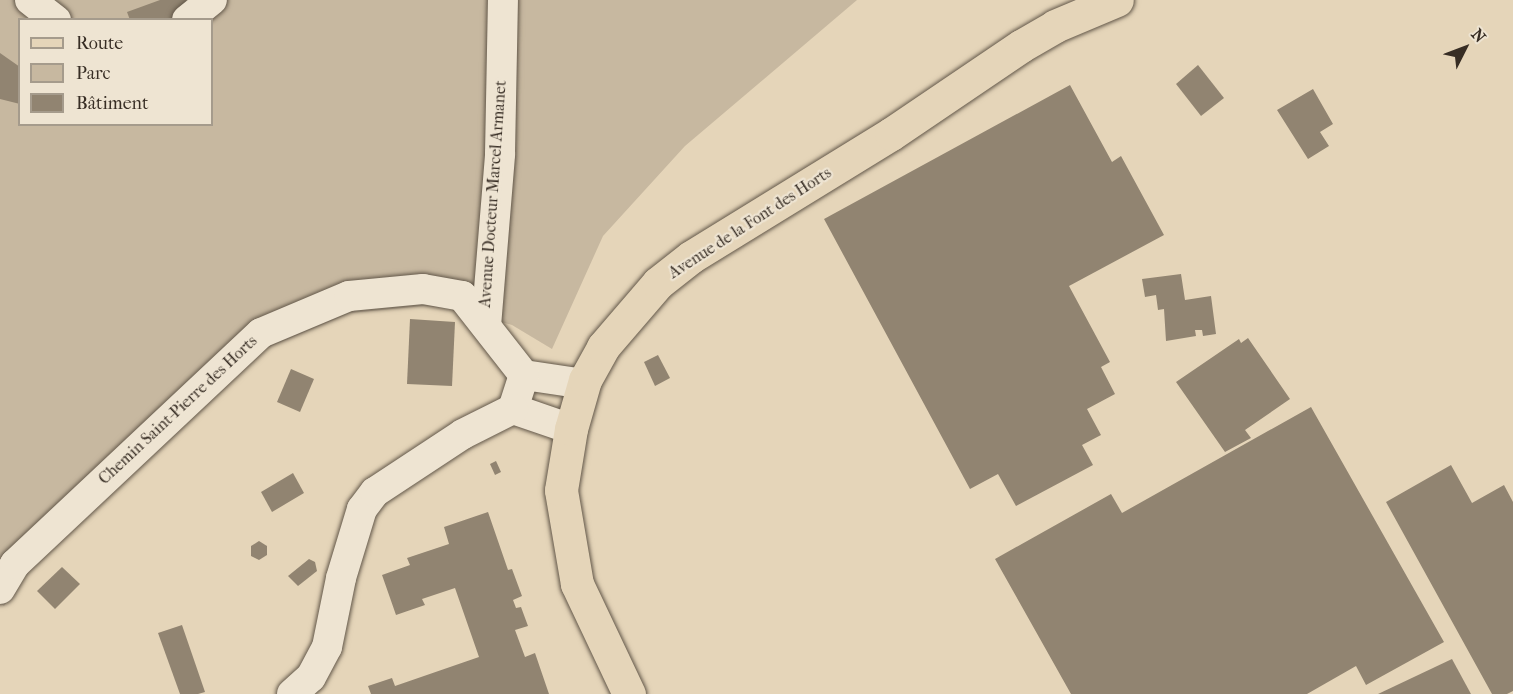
<!DOCTYPE html>
<html>
<head>
<meta charset="utf-8">
<style>
	body { margin:0 }
	#map { position:relative; width:1513px; height:694px; overflow:hidden; background:#e5d5b9; font-family:"IM FELL French Canon",serif }
	div>[style] { position:absolute }
	[style*='--x'] { left:calc(var(--x)*1px); top:calc(var(--y)*1px); width:calc(var(--w)*1px); rotate:calc(var(--a)*1deg) }
	.green>* { inset:0; background:#c7b8a0 }
	.building>* { inset:0; background:#918471 }
	.roads { filter:drop-shadow(0 0 2px #625749) drop-shadow(0 0 2px #625749) }
	.minor>* { height:30px; margin:-15px; padding:0 15px; transform-origin:15px; border-radius:15px; background:#eee4d2 }
	.major>* { height:33px; margin:-16.5px; padding:0 16.5px; transform-origin:16.5px; border-radius:16.5px; background:#e5d5b9 }
	span { translate:-50% -50%; white-space:nowrap; text-align:center; line-height:1.15; -webkit-text-stroke:4.5px #eee4d2; paint-order:stroke }
	.street-label { font-size:16px; color:#372d24 }
	.legend { position:absolute; left:18px; top:18px; width:195px; height:108px; box-sizing:border-box; background:#eee4d2; border:2px solid #a59b8c; margin:0; padding:8px 10px; list-style:none; font-size:18px; color:#372d24 }
	.legend li { display:flex; align-items:center; gap:12px; height:30px }
	.legend b { width:30px; border:2px solid #a59b8c }
	.north { position:absolute; left:1435px; top:18px; width:60px; height:60px; -webkit-text-stroke:4px #eee4d2; paint-order:stroke; rotate:48deg; font-size:16px; font-weight:700; line-height:24px; text-align:center; color:#372d24 }
	.north::after { content:''; display:block; margin:auto; width:21px; height:27px; background:#372d24; clip-path:polygon(50% 0,100% 100%,50% 72%,0 100%) }
</style>
</head>
<body>
<div id="map">
	<div class="green">
		<i style="clip-path:polygon(evenodd,0 0,857px 0,685px 146px,603px 236px,552px 349px,512px 325px,457px 309px,424px 306px,350px 313px,262px 350px,26px 574px,4px 606px,0 603px,0 0,20px 20px,212px 20px,212px 124px,20px 124px,20px 20px)"></i>
	</div>
	<div class="building">
		<i style="clip-path:polygon(160px 0,186px 0,190px 12px,169px 20px,130px 20px,127px 12px)"></i>
		<i style="clip-path:polygon(0 53px,20px 67px,20px 104px,0 99px)"></i>
		<i style="clip-path:polygon(1198px 65px,1224px 98px,1201px 116px,1176px 84px)"></i>
		<i style="clip-path:polygon(1070px 85px,1112px 162px,1121px 156px,1164px 235px,1069px 286px,1110px 362px,1101px 367px,1115px 394px,1087px 409px,1101px 435px,1082px 445px,1093px 465px,1016px 506px,998px 474px,970px 489px,824px 219px)"></i>
		<i style="clip-path:polygon(1313px 89px,1333px 124px,1320px 132px,1329px 146px,1308px 159px,1277px 110px)"></i>
		<i style="clip-path:polygon(1181px 274px,1185px 300px,1211px 296px,1216px 334px,1203px 336px,1202px 330px,1195px 330px,1196px 336px,1166px 341px,1164px 309px,1158px 310px,1156px 295px,1145px 297px,1142px 279px)"></i>
		<i style="clip-path:polygon(410px 319px,455px 322px,452px 386px,407px 384px)"></i>
		<i style="clip-path:polygon(1248px 338px,1290px 399px,1245px 430px,1251px 438px,1225px 452px,1176px 382px,1239px 339px,1241px 343px)"></i>
		<i style="clip-path:polygon(658px 355px,670px 378px,655px 386px,644px 362px)"></i>
		<i style="clip-path:polygon(291px 369px,314px 379px,300px 412px,277px 402px)"></i>
		<i style="clip-path:polygon(1311px 407px,1444px 642px,1366px 685px,1356px 666px,1307px 694px,1071px 694px,995px 559px,1111px 494px,1122px 513px)"></i>
		<i style="clip-path:polygon(496px 461px,501px 472px,495px 475px,490px 464px)"></i>
		<i style="clip-path:polygon(1451px 465px,1472px 503px,1504px 485px,1513px 502px,1513px 691px,1507px 694px,1492px 694px,1386px 502px)"></i>
		<i style="clip-path:polygon(293px 473px,304px 493px,272px 512px,261px 492px)"></i>
		<i style="clip-path:polygon(488px 512px,508px 570px,512px 569px,522px 596px,513px 600px,516px 608px,521px 607px,528px 626px,515px 630px,525px 657px,535px 653px,549px 694px,371px 694px,368px 686px,392px 678px,395px 686px,479px 657px,455px 588px,422px 599px,425px 605px,396px 615px,382px 575px,410px 565px,407px 558px,449px 544px,444px 527px)"></i>
		<i style="clip-path:polygon(259px 541px,267px 546px,267px 555px,259px 560px,251px 556px,251px 546px)"></i>
		<i style="clip-path:polygon(309px 559px,315px 562px,317px 571px,298px 586px,288px 576px)"></i>
		<i style="clip-path:polygon(62px 567px,80px 584px,55px 609px,37px 591px)"></i>
		<i style="clip-path:polygon(182px 625px,205px 692px,198px 694px,180px 694px,158px 633px)"></i>
		<i style="clip-path:polygon(1452px 659px,1471px 694px,1378px 694px)"></i>
	</div>
	<div class="roads">
		<div class="minor">
			<i style="--x:30;--y:0;--w:33;--a:38"></i>
			<i style="--x:187;--y:20;--w:32;--a:-39"></i>
			<i style="--x:486;--y:326;--w:173;--a:-85.3"></i>
			<i style="--x:500;--y:154;--w:154;--a:-88.9"></i>
			<i style="--x:524;--y:375;--w:61;--a:8.5"></i>
			<i style="--x:513;--y:409;--w:61;--a:19"></i>
			<i style="--x:0;--y:589;--w:29;--a:-59"></i>
			<i style="--x:15;--y:564;--w:337;--a:-43.2"></i>
			<i style="--x:261;--y:333;--w:95;--a:-22.8"></i>
			<i style="--x:349;--y:296;--w:74;--a:-5.4"></i>
			<i style="--x:423;--y:289;--w:40;--a:10"></i>
			<i style="--x:462;--y:296;--w:100;--a:51.9"></i>
			<i style="--x:524;--y:375;--w:36;--a:108"></i>
			<i style="--x:292;--y:694;--w:25;--a:-42"></i>
			<i style="--x:311;--y:677;--w:34;--a:-62"></i>
			<i style="--x:327;--y:647;--w:70;--a:-78.5"></i>
			<i style="--x:341;--y:578;--w:72;--a:-73.1"></i>
			<i style="--x:362;--y:509;--w:21;--a:-53"></i>
			<i style="--x:375;--y:492;--w:105;--a:-33.4"></i>
			<i style="--x:463;--y:434;--w:56;--a:-26.6"></i>
		</div>
		<div class="major">
			<i style="--x:629;--y:694;--w:122;--a:-115.3"></i>
			<i style="--x:577;--y:584;--w:95;--a:-99.7"></i>
			<i style="--x:561;--y:490;--w:62;--a:-80.7"></i>
			<i style="--x:571;--y:429;--w:51;--a:-74.1"></i>
			<i style="--x:585;--y:380;--w:38;--a:-61"></i>
			<i style="--x:603;--y:347;--w:84;--a:-49.3"></i>
			<i style="--x:658;--y:283;--w:42;--a:-38.2"></i>
			<i style="--x:691;--y:257;--w:235;--a:-31.6"></i>
			<i style="--x:891;--y:134;--w:157;--a:-34.1"></i>
			<i style="--x:1021;--y:46;--w:39;--a:-30"></i>
			<i style="--x:1055;--y:26;--w:67;--a:-22.8"></i>
		</div>
	</div>
	<div class="street-label">
		<span style="left:493px;top:194px;rotate:-86deg">Avenue Docteur Marcel Armanet</span>
		<span style="left:750px;top:223px;rotate:-33deg">Avenue de la Font des Horts</span>
		<span style="left:178px;top:410px;rotate:-43deg">Chemin Saint-Pierre des Horts</span>
	</div>
	<ul class="legend">
	<li><b style="height:8px;background:#e5d5b9"></b>Route</li>
	<li><b style="height:16px;background:#c7b8a0"></b>Parc</li>
	<li><b style="height:16px;background:#918471"></b>Bâtiment</li>
	</ul>
	<div class="north">N</div>
</div>
</body>
</html>
